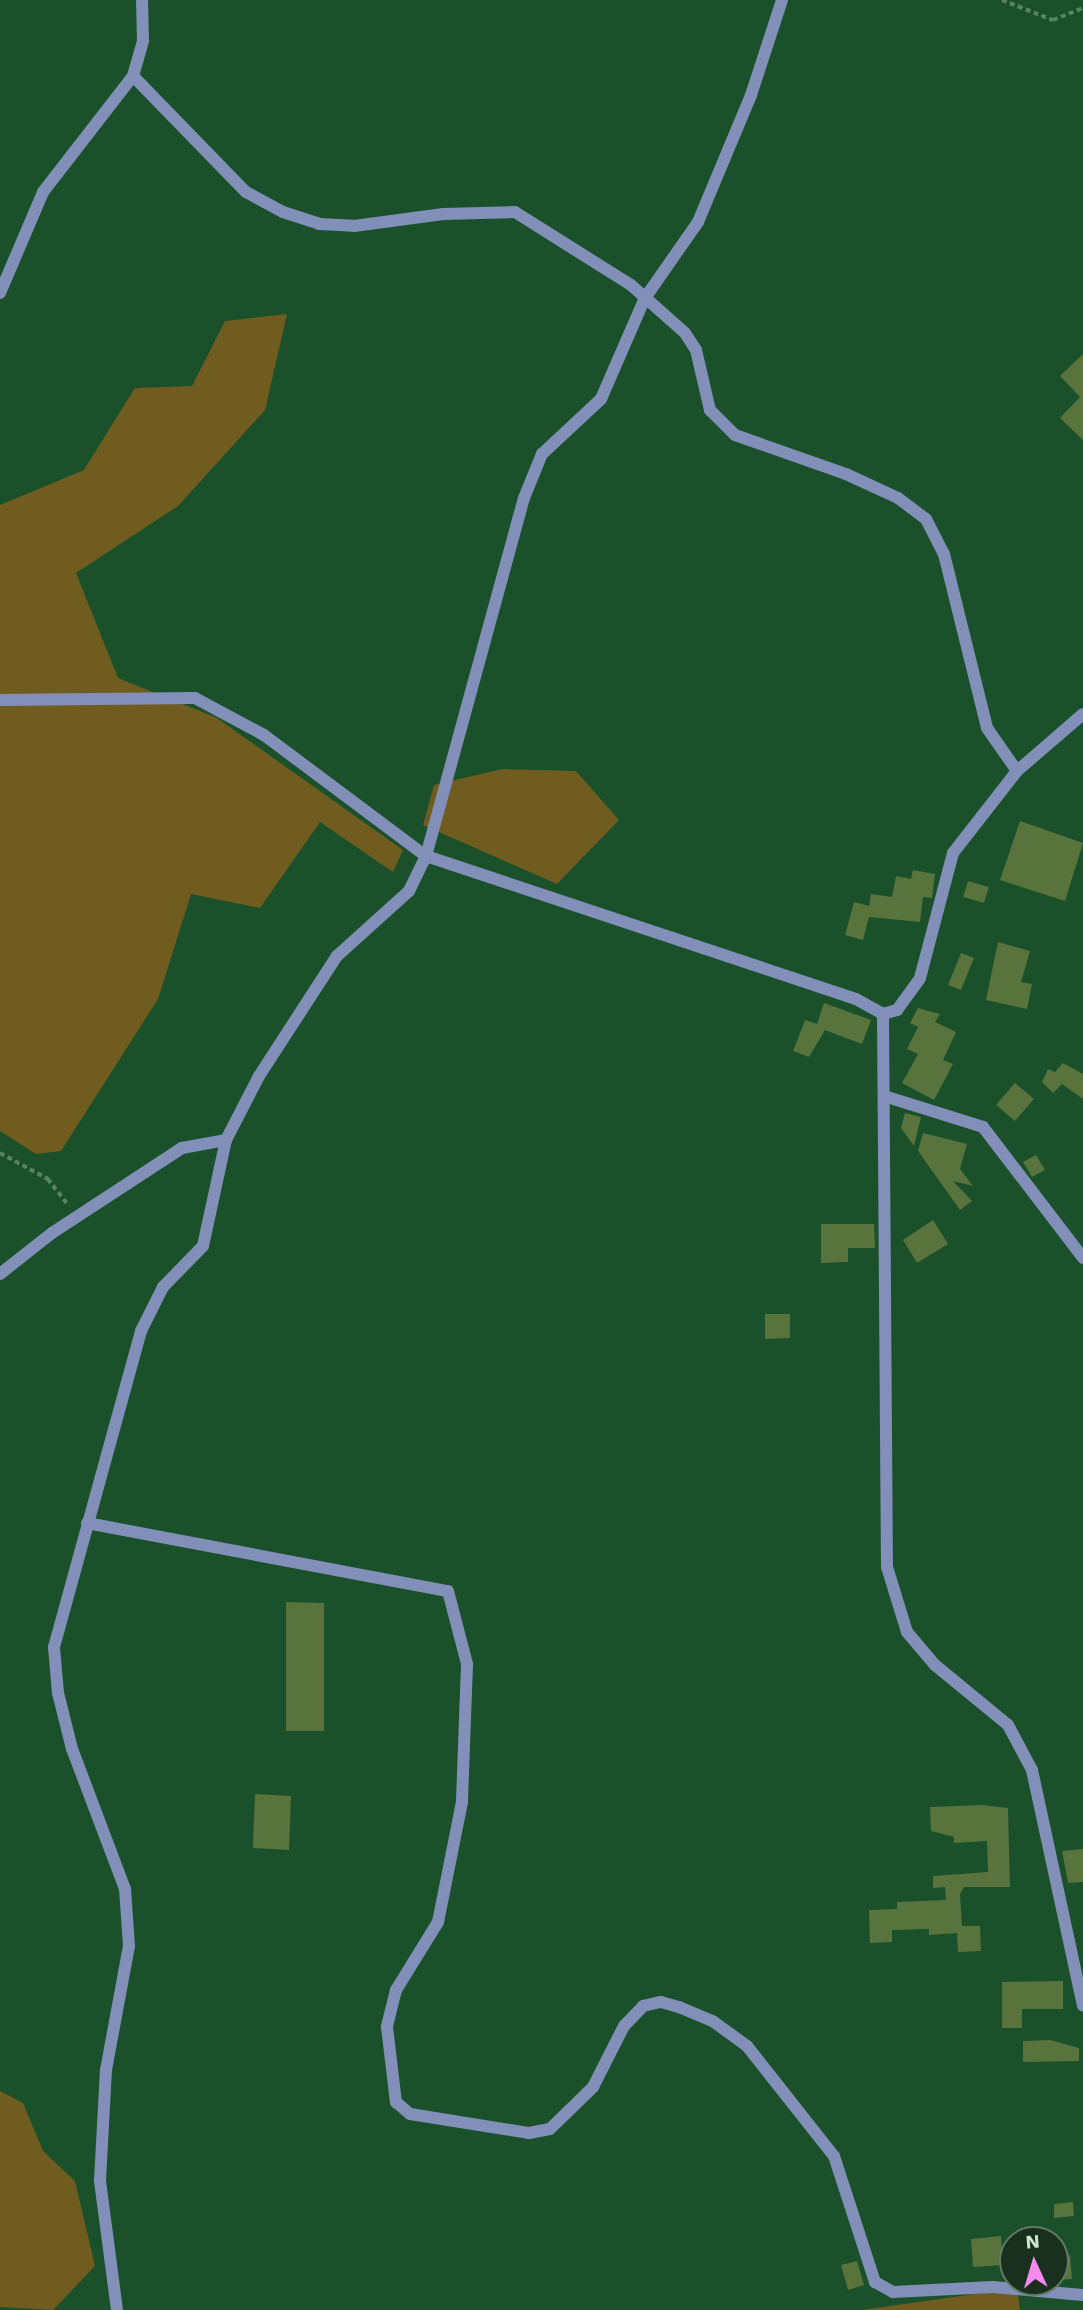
<!DOCTYPE html>
<html>
<head>
<meta charset="utf-8">
<style>
	body { margin:0 }
	#map { position:relative; width:1083px; height:2310px; overflow:hidden; background:#1a502a; font-family:"Work Sans",sans-serif }
	div>[style] { position:absolute }
	[style*='--x'] { left:calc(var(--x)*1px); top:calc(var(--y)*1px); width:calc(var(--w)*1px); rotate:calc(var(--a)*1deg) }
	.green>* { inset:0; background:#715c20 }
	.building>* { inset:0; background:#59733d }
	.path>* { height:3.5px; margin-top:-1.75px; transform-origin:0; background:repeating-linear-gradient(90deg,#568463 0 5px,transparent 0 8.5px) }
	.minor>* { height:12px; margin:-6px; padding:0 6px; transform-origin:6px; border-radius:6px; background:#8290b9 }
	span { translate:-50% -50%; white-space:nowrap; text-align:center; line-height:1.15; -webkit-text-stroke:5px #1a301f; paint-order:stroke }
	.north { position:absolute; left:999px; top:2226px; width:70px; height:70px; box-sizing:border-box; background:#1a301f; border:2px solid #617a66; border-radius:50%; rotate:356deg; font-size:19px; font-weight:700; line-height:28px; text-align:center; color:#cce8d1 }
	.north::after { content:''; display:block; margin:auto; width:24px; height:32px; background:#f689ee; clip-path:polygon(50% 0,100% 100%,50% 72%,0 100%) }
</style>
</head>
<body>
<div id="map">
	<div class="green">
		<i style="clip-path:polygon(287px 314px,265px 410px,178px 506px,76px 573px,118px 678px,217px 718px,403px 850px,393px 872px,320px 822px,260px 908px,191px 894px,158px 999px,61px 1151px,36px 1154px,0 1131px,0 505px,84px 470px,135px 388px,192px 386px,225px 321px)"></i>
		<i style="clip-path:polygon(502px 769px,576px 771px,619px 820px,557px 884px,423px 825px,434px 785px)"></i>
		<i style="clip-path:polygon(0 2091px,23px 2103px,43px 2151px,75px 2181px,95px 2266px,53px 2310px,0 2307px)"></i>
		<i style="clip-path:polygon(1017px 2288px,1020px 2310px,862px 2310px)"></i>
	</div>
	<div class="building">
		<i style="clip-path:polygon(1083px 354px,1083px 440px,1060px 418px,1080px 397px,1060px 376px)"></i>
		<i style="clip-path:polygon(1020px 821px,1083px 843px,1065px 901px,1000px 880px)"></i>
		<i style="clip-path:polygon(913px 870px,935px 874px,932px 898px,923px 897px,920px 922px,869px 917px,863px 940px,845px 935px,854px 902px,869px 906px,871px 894px,892px 897px,896px 876px,911px 879px)"></i>
		<i style="clip-path:polygon(968px 881px,989px 887px,984px 903px,963px 897px)"></i>
		<i style="clip-path:polygon(998px 942px,1030px 951px,1021px 982px,1032px 984px,1027px 1009px,986px 1000px)"></i>
		<i style="clip-path:polygon(961px 953px,974px 958px,961px 990px,948px 985px)"></i>
		<i style="clip-path:polygon(824px 1003px,871px 1020px,862px 1044px,825px 1030px,809px 1057px,793px 1051px,805px 1020px,817px 1024px)"></i>
		<i style="clip-path:polygon(918px 1008px,940px 1014px,935px 1022px,956px 1032px,943px 1060px,953px 1064px,934px 1100px,902px 1083px,918px 1054px,907px 1049px,918px 1027px,910px 1023px)"></i>
		<i style="clip-path:polygon(1063px 1063px,1083px 1074px,1083px 1099px,1062px 1084px,1053px 1093px,1042px 1082px,1048px 1069px,1055px 1072px)"></i>
		<i style="clip-path:polygon(1015px 1083px,1034px 1099px,1015px 1121px,996px 1105px)"></i>
		<i style="clip-path:polygon(905px 1113px,921px 1117px,914px 1146px,901px 1128px)"></i>
		<i style="clip-path:polygon(923px 1133px,967px 1144px,960px 1169px,973px 1186px,953px 1181px,972px 1201px,960px 1210px,918px 1151px)"></i>
		<i style="clip-path:polygon(1036px 1155px,1045px 1170px,1032px 1177px,1023px 1162px)"></i>
		<i style="clip-path:polygon(933px 1220px,948px 1244px,917px 1263px,903px 1240px)"></i>
		<i style="clip-path:polygon(821px 1224px,874px 1224px,875px 1248px,848px 1248px,848px 1262px,821px 1263px)"></i>
		<i style="clip-path:polygon(765px 1314px,790px 1314px,790px 1338px,765px 1339px)"></i>
		<i style="clip-path:polygon(286px 1602px,324px 1603px,324px 1731px,286px 1731px)"></i>
		<i style="clip-path:polygon(255px 1794px,291px 1796px,289px 1850px,253px 1848px)"></i>
		<i style="clip-path:polygon(982px 1805px,1008px 1808px,1010px 1887px,964px 1887px,960px 1894px,962px 1926px,980px 1926px,981px 1951px,958px 1952px,957px 1933px,929px 1935px,929px 1929px,892px 1930px,892px 1942px,870px 1943px,869px 1910px,897px 1909px,897px 1902px,946px 1900px,945px 1887px,933px 1888px,933px 1876px,988px 1872px,987px 1841px,954px 1843px,954px 1837px,931px 1831px,930px 1807px)"></i>
		<i style="clip-path:polygon(1083px 1849px,1083px 1882px,1068px 1883px,1062px 1851px)"></i>
		<i style="clip-path:polygon(1063px 1981px,1063px 2009px,1022px 2009px,1022px 2028px,1002px 2028px,1002px 1982px)"></i>
		<i style="clip-path:polygon(1050px 2040px,1079px 2048px,1079px 2061px,1023px 2062px,1023px 2041px)"></i>
		<i style="clip-path:polygon(1073px 2202px,1074px 2216px,1054px 2218px,1054px 2204px)"></i>
		<i style="clip-path:polygon(1001px 2236px,1003px 2265px,973px 2267px,971px 2239px)"></i>
		<i style="clip-path:polygon(1070px 2255px,1072px 2279px,1055px 2280px,1055px 2256px)"></i>
		<i style="clip-path:polygon(857px 2261px,864px 2285px,848px 2290px,841px 2265px)"></i>
	</div>
	<div class="path">
		<i style="--x:1002;--y:0;--w:55;--a:21.4"></i>
		<i style="--x:1053;--y:20;--w:32;--a:-22"></i>
		<i style="--x:0;--y:1153;--w:55;--a:28.4"></i>
		<i style="--x:48;--y:1179;--w:34;--a:52"></i>
	</div>
	<div class="minor">
		<i style="--x:133;--y:76;--w:162;--a:45.8"></i>
		<i style="--x:246;--y:192;--w:42;--a:28.4"></i>
		<i style="--x:283;--y:212;--w:38;--a:18"></i>
		<i style="--x:319;--y:224;--w:35;--a:3"></i>
		<i style="--x:354;--y:226;--w:90;--a:-7.7"></i>
		<i style="--x:443;--y:214;--w:72;--a:-1.6"></i>
		<i style="--x:515;--y:212;--w:137;--a:32.2"></i>
		<i style="--x:631;--y:285;--w:72;--a:41.6"></i>
		<i style="--x:685;--y:333;--w:20;--a:57"></i>
		<i style="--x:696;--y:350;--w:62;--a:76.9"></i>
		<i style="--x:710;--y:410;--w:35;--a:45"></i>
		<i style="--x:735;--y:435;--w:118;--a:19.4"></i>
		<i style="--x:846;--y:474;--w:57;--a:24.8"></i>
		<i style="--x:898;--y:498;--w:35;--a:37"></i>
		<i style="--x:926;--y:519;--w:39;--a:63"></i>
		<i style="--x:944;--y:554;--w:179;--a:76.1"></i>
		<i style="--x:987;--y:728;--w:52;--a:55.1"></i>
		<i style="--x:0;--y:293;--w:110;--a:-66.9"></i>
		<i style="--x:43;--y:192;--w:147;--a:-52.2"></i>
		<i style="--x:133;--y:76;--w:37;--a:-74"></i>
		<i style="--x:143;--y:40;--w:40;--a:-91.4"></i>
		<i style="--x:0;--y:700;--w:195;--a:-0.6"></i>
		<i style="--x:195;--y:698;--w:78;--a:28.2"></i>
		<i style="--x:264;--y:735;--w:202;--a:36.8"></i>
		<i style="--x:426;--y:856;--w:453;--a:18.4"></i>
		<i style="--x:856;--y:999;--w:31;--a:29"></i>
		<i style="--x:883;--y:1014;--w:15;--a:-16"></i>
		<i style="--x:897;--y:1010;--w:39;--a:-54"></i>
		<i style="--x:920;--y:978;--w:129;--a:-75.2"></i>
		<i style="--x:953;--y:853;--w:104;--a:-52"></i>
		<i style="--x:1017;--y:771;--w:87;--a:-40.8"></i>
		<i style="--x:883;--y:1014;--w:553;--a:89.59"></i>
		<i style="--x:887;--y:1567;--w:68;--a:72.9"></i>
		<i style="--x:907;--y:1632;--w:43;--a:49.7"></i>
		<i style="--x:935;--y:1665;--w:94;--a:39.4"></i>
		<i style="--x:1008;--y:1725;--w:51;--a:61.9"></i>
		<i style="--x:1032;--y:1770;--w:241;--a:77.8"></i>
		<i style="--x:884;--y:1096;--w:104;--a:17.4"></i>
		<i style="--x:983;--y:1127;--w:165;--a:52.6"></i>
		<i style="--x:0;--y:1274;--w:66;--a:-38.3"></i>
		<i style="--x:52;--y:1233;--w:155;--a:-33.2"></i>
		<i style="--x:182;--y:1148;--w:45;--a:-10.3"></i>
		<i style="--x:87;--y:1523;--w:367;--a:10.7"></i>
		<i style="--x:448;--y:1591;--w:75;--a:75.4"></i>
		<i style="--x:467;--y:1664;--w:138;--a:92.1"></i>
		<i style="--x:462;--y:1802;--w:122;--a:101.3"></i>
		<i style="--x:438;--y:1922;--w:80;--a:121.7"></i>
		<i style="--x:396;--y:1990;--w:38;--a:104"></i>
		<i style="--x:387;--y:2027;--w:76;--a:83.2"></i>
		<i style="--x:396;--y:2102;--w:18;--a:41"></i>
		<i style="--x:410;--y:2114;--w:121;--a:9.1"></i>
		<i style="--x:529;--y:2133;--w:21;--a:-11"></i>
		<i style="--x:550;--y:2129;--w:60;--a:-44.3"></i>
		<i style="--x:593;--y:2087;--w:68;--a:-63.1"></i>
		<i style="--x:624;--y:2026;--w:28;--a:-46"></i>
		<i style="--x:643;--y:2006;--w:18;--a:-13"></i>
		<i style="--x:661;--y:2002;--w:19;--a:16"></i>
		<i style="--x:679;--y:2007;--w:38;--a:23"></i>
		<i style="--x:714;--y:2022;--w:41;--a:36"></i>
		<i style="--x:747;--y:2046;--w:140;--a:51.7"></i>
		<i style="--x:834;--y:2156;--w:133;--a:72"></i>
		<i style="--x:875;--y:2282;--w:21;--a:29"></i>
		<i style="--x:893;--y:2292;--w:100;--a:-2.9"></i>
		<i style="--x:993;--y:2287;--w:90;--a:5.1"></i>
		<i style="--x:117;--y:2310;--w:131;--a:-97.5"></i>
		<i style="--x:100;--y:2180;--w:110;--a:-86.9"></i>
		<i style="--x:106;--y:2070;--w:126;--a:-79.5"></i>
		<i style="--x:129;--y:1946;--w:57;--a:-94"></i>
		<i style="--x:125;--y:1889;--w:150;--a:-110.7"></i>
		<i style="--x:72;--y:1749;--w:58;--a:-104"></i>
		<i style="--x:58;--y:1693;--w:46;--a:-95"></i>
		<i style="--x:54;--y:1647;--w:328;--a:-74.6"></i>
		<i style="--x:141;--y:1331;--w:49;--a:-63.4"></i>
		<i style="--x:163;--y:1287;--w:57;--a:-45.7"></i>
		<i style="--x:203;--y:1246;--w:108;--a:-77.8"></i>
		<i style="--x:226;--y:1140;--w:72;--a:-62.7"></i>
		<i style="--x:259;--y:1076;--w:143;--a:-57"></i>
		<i style="--x:337;--y:956;--w:97;--a:-42.1"></i>
		<i style="--x:409;--y:891;--w:39;--a:-64"></i>
		<i style="--x:426;--y:856;--w:371;--a:-74.7"></i>
		<i style="--x:524;--y:498;--w:48;--a:-67.8"></i>
		<i style="--x:542;--y:454;--w:81;--a:-43"></i>
		<i style="--x:601;--y:399;--w:110;--a:-66.5"></i>
		<i style="--x:645;--y:298;--w:93;--a:-55.1"></i>
		<i style="--x:698;--y:222;--w:138;--a:-67.3"></i>
		<i style="--x:751;--y:95;--w:100;--a:-71.9"></i>
	</div>
	<div class="north">N</div>
</div>
</body>
</html>
